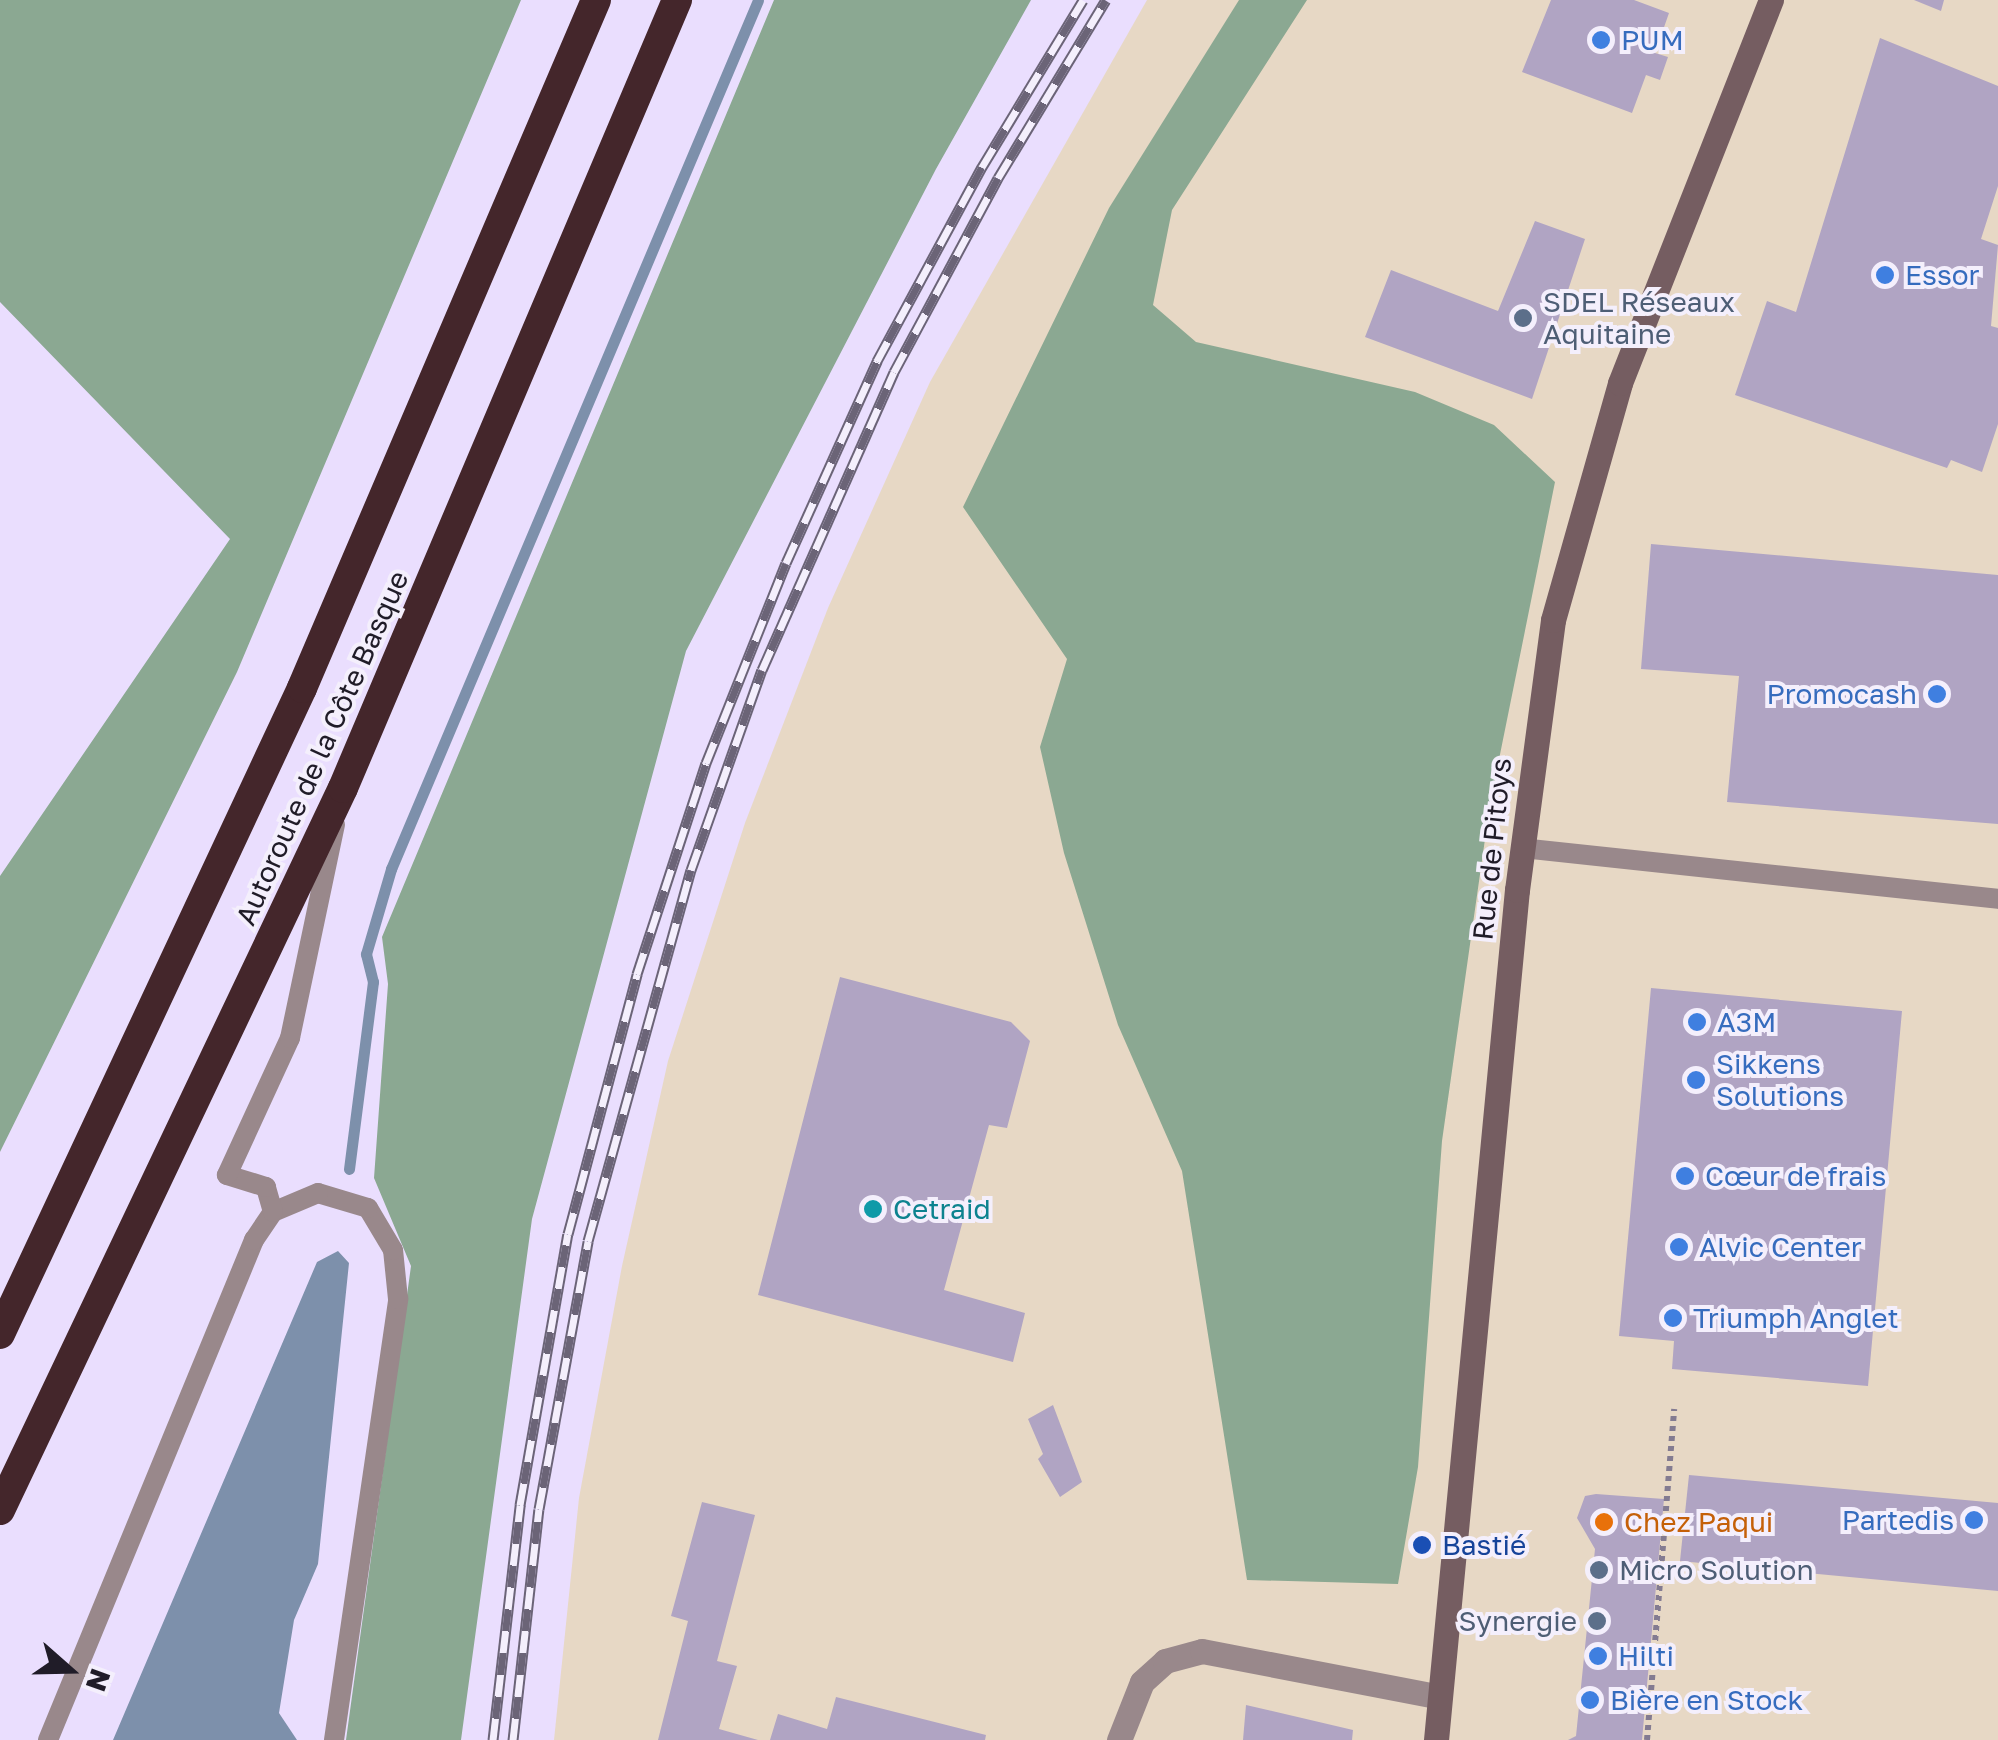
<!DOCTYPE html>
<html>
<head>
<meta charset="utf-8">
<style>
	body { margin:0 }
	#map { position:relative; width:1998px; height:1740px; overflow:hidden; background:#eadefe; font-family:"Golos Text",sans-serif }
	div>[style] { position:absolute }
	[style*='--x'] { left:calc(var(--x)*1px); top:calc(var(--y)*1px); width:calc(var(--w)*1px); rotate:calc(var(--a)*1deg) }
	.industrial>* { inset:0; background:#e7d8c5 }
	.forest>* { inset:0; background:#8ba892 }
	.water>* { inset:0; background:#7d90ab }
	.stream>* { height:11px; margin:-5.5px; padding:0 5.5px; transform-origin:5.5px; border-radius:5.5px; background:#7d90ab }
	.building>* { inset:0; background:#b0a4c3 }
	.path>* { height:6px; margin-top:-3px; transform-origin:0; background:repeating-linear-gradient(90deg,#837b91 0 5px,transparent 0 10px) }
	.lane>* { height:20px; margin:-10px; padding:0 10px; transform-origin:10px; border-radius:10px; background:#99888b }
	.street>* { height:25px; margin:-12.5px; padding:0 12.5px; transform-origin:12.5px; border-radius:12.5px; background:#99888b }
	.secondary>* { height:25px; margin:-12.5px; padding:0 12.5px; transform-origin:12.5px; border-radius:12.5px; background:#755d61 }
	.highway>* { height:30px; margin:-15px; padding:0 15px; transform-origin:15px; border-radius:15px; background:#44262b }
	.rail>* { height:11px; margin-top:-5.5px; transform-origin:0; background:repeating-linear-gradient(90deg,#f4effc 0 22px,#6b6477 0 44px); box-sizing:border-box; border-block:2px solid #6b6477 }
	.dots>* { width:28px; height:28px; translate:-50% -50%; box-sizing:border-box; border:5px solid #f4effc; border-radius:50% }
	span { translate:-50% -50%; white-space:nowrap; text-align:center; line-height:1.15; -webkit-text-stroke:8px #f4effc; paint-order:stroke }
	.shop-label { font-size:28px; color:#366cbe }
	.left { translate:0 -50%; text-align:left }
	.right { translate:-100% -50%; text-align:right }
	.service-label { font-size:28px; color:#4e5e75 }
	.street-label { font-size:28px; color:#201c28 }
	.culture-label { font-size:28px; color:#0d838f }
	.food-label { font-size:28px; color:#c56008 }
	.transit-label { font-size:28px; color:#164399 }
	.north { position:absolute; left:20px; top:1620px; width:100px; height:100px; -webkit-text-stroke:8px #f4effc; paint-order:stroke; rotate:110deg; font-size:28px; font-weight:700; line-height:40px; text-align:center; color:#201c28 }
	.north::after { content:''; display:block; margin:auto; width:35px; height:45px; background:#201c28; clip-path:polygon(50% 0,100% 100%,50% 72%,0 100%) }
</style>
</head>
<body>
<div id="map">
	<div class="industrial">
		<i style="clip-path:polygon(1147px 0,1998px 0,1998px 1740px,554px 1740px,579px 1498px,622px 1266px,668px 1061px,745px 823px,828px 608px,930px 382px)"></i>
	</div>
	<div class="forest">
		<i style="clip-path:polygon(0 0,521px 0,237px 672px,0 1152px,0 876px,230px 539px,0 302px)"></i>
		<i style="clip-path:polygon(774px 0,1031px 0,936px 169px,686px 651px,532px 1219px,461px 1740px,346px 1740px,411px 1266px,374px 1178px,388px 984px,382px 937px)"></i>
		<i style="clip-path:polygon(1239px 0,1307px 0,1172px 210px,1153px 305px,1196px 342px,1415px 392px,1494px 425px,1555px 482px,1490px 804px,1442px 1141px,1418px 1467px,1398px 1584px,1247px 1580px,1182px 1171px,1118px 1025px,1064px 853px,1040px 747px,1067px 659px,963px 507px,1109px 208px)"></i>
	</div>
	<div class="water">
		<i style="clip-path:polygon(338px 1251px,349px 1263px,318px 1564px,294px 1620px,279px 1713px,297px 1740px,113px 1740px,317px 1262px)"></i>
	</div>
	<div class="stream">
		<i style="--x:349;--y:1169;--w:189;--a:-82.7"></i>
		<i style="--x:373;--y:982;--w:29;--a:-104"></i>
		<i style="--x:366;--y:954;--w:89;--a:-73.6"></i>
		<i style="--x:391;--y:869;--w:943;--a:-67.1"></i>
	</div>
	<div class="building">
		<i style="clip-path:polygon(1551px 0,1634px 0,1669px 13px,1655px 53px,1668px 57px,1660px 80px,1646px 75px,1632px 113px,1522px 72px)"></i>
		<i style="clip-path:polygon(1914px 0,1944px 0,1941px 11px)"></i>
		<i style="clip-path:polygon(1880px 38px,1998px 86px,1998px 186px,1981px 239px,1998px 245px,1991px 326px,1998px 328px,1998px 424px,1982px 472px,1951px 460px,1947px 468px,1735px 395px,1767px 301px,1796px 312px)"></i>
		<i style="clip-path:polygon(1535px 221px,1585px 239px,1532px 399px,1365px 337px,1391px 270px,1498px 311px)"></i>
		<i style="clip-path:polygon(1651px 544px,1998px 575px,1998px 824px,1727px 802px,1739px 676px,1641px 669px)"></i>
		<i style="clip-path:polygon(840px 977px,1011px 1022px,1030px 1041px,1007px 1128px,989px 1125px,944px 1290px,1025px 1313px,1013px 1362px,758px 1295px)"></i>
		<i style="clip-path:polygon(1651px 988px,1902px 1011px,1868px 1386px,1672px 1369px,1674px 1341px,1619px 1336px)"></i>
		<i style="clip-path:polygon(1053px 1405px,1082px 1482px,1060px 1497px,1038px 1459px,1043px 1454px,1028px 1419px)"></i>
		<i style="clip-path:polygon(1689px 1475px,1998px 1503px,1998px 1591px,1680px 1561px)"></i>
		<i style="clip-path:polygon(1596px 1494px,1664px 1499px,1642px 1740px,1568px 1740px,1576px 1736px,1595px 1549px,1577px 1518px,1585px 1496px)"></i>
		<i style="clip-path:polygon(702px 1502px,755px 1515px,717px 1661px,737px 1666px,719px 1729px,758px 1740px,658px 1740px,688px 1621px,671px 1616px)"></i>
		<i style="clip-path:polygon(836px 1697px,986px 1735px,985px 1740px,770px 1740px,778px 1714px,827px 1729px)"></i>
		<i style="clip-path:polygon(1246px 1705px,1353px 1730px,1352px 1740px,1243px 1740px)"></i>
	</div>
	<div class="path">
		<i style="--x:1647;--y:1740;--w:332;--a:-85.3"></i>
	</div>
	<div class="lane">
		<i style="--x:1522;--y:848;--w:479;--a:6.1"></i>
		<i style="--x:48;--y:1740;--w:541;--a:-67.61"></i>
		<i style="--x:254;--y:1240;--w:34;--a:-56"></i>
		<i style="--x:334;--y:1740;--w:446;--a:-81.7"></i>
		<i style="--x:398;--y:1299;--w:49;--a:-95.8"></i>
		<i style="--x:393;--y:1250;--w:49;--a:-120.8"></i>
		<i style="--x:368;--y:1208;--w:52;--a:-163.3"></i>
		<i style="--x:318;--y:1193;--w:49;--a:157.1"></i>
		<i style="--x:273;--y:1212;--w:26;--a:-106"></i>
		<i style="--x:266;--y:1187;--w:41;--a:-162.9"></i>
		<i style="--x:227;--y:1175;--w:151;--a:-65.3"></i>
		<i style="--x:290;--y:1038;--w:218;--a:-78.1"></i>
	</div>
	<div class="street">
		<i style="--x:1119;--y:1740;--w:62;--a:-68.4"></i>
		<i style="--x:1142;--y:1682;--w:31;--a:-42"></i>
		<i style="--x:1165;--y:1661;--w:38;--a:-15"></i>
		<i style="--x:1202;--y:1651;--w:242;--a:10.9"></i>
	</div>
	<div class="secondary">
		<i style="--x:1436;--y:1740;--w:854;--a:-84.56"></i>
		<i style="--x:1517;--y:890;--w:272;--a:-82.4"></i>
		<i style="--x:1553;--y:620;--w:246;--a:-74.2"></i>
		<i style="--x:1620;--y:383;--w:412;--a:-68.5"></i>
	</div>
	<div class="highway">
		<i style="--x:0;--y:1334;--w:713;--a:-64.94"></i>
		<i style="--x:302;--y:688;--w:748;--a:-66.86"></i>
		<i style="--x:0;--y:1510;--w:799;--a:-64.59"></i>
		<i style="--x:343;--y:788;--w:856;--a:-67.03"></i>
	</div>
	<div class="rail">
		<i style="--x:493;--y:1740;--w:237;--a:-83.4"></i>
		<i style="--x:520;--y:1505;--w:275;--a:-80"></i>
		<i style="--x:568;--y:1234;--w:269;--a:-75.1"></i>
		<i style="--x:637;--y:974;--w:222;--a:-71.9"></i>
		<i style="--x:706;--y:763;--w:215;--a:-68.2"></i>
		<i style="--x:786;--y:563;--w:222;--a:-65.7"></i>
		<i style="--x:877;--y:361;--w:221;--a:-61.6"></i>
		<i style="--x:982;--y:167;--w:195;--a:-58.8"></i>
		<i style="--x:513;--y:1740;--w:232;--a:-83.6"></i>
		<i style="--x:539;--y:1509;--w:272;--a:-79.6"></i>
		<i style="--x:588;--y:1241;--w:385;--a:-74.5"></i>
		<i style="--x:691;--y:870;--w:212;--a:-70.5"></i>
		<i style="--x:762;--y:670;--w:326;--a:-66.1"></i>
		<i style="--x:894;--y:372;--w:220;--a:-61.8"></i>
		<i style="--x:998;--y:178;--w:208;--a:-58.8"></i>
	</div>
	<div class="dots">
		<i style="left:1601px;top:40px;background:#3f7fe0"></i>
		<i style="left:1885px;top:275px;background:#3f7fe0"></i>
		<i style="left:1523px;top:318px;background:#5c6f8a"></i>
		<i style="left:1937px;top:694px;background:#3f7fe0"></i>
		<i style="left:1697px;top:1022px;background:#3f7fe0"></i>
		<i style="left:1696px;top:1080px;background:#3f7fe0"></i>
		<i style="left:1685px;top:1176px;background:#3f7fe0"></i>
		<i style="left:873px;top:1209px;background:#0f9aa8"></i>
		<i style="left:1679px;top:1247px;background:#3f7fe0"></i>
		<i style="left:1673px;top:1318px;background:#3f7fe0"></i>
		<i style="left:1974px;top:1520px;background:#3f7fe0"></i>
		<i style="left:1604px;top:1522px;background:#e8710a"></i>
		<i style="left:1422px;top:1545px;background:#1a4fb4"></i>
		<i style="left:1599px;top:1570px;background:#5c6f8a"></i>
		<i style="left:1597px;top:1621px;background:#5c6f8a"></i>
		<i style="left:1598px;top:1656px;background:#3f7fe0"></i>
		<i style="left:1590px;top:1700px;background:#3f7fe0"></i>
	</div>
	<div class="shop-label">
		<span class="left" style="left:1621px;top:40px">PUM</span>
		<span class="left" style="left:1905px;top:275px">Essor</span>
		<span class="right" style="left:1917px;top:694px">Promocash</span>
		<span class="left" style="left:1717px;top:1022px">A3M</span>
		<span class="left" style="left:1716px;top:1080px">Sikkens<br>Solutions</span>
		<span class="left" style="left:1705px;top:1176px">Cœur de frais</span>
		<span class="left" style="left:1699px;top:1247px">Alvic Center</span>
		<span class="left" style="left:1693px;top:1318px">Triumph Anglet</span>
		<span class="right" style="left:1954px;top:1520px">Partedis</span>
		<span class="left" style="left:1618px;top:1656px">Hilti</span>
		<span class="left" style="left:1610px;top:1700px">Bière en Stock</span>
	</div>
	<div class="service-label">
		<span class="left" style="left:1543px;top:318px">SDEL Réseaux<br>Aquitaine</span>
		<span class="left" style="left:1619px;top:1570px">Micro Solution</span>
		<span class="right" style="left:1577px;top:1621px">Synergie</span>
	</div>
	<div class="street-label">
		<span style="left:322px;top:748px;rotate:-66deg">Autoroute de la Côte Basque</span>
		<span style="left:1492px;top:849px;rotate:-84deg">Rue de Pitoys</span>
	</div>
	<div class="culture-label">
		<span class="left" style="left:893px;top:1209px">Cetraid</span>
	</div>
	<div class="food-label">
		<span class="left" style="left:1624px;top:1522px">Chez Paqui</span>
	</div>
	<div class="transit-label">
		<span class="left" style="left:1442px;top:1545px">Bastié</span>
	</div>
	<div class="north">N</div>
</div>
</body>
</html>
